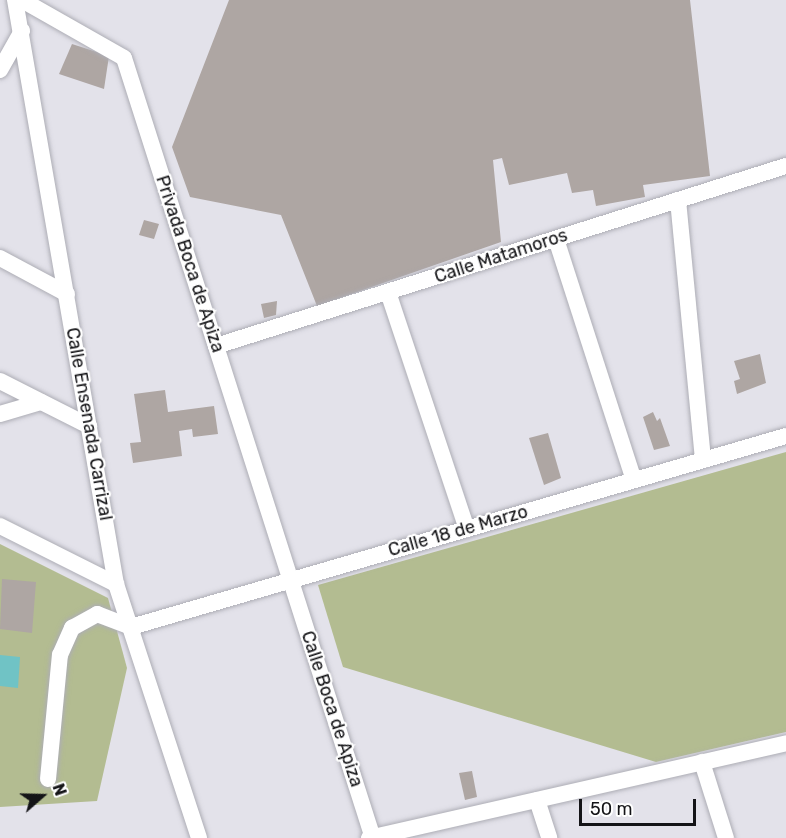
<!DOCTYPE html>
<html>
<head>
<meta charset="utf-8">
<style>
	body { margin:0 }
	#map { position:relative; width:786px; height:838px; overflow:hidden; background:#e3e2ea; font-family:Rubik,sans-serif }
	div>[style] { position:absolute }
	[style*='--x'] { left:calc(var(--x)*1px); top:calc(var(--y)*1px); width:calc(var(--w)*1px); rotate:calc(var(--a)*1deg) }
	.green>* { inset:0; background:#b3bc91 }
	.water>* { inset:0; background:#70c3c5 }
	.building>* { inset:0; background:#aea6a3 }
	.roads { filter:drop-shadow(0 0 2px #adadb5) drop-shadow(0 0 2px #adadb5) }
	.minor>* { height:16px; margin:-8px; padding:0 8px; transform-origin:8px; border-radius:8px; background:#fff }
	span { translate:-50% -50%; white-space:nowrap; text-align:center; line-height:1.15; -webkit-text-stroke:4.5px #fff; paint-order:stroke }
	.street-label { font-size:18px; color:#141417 }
	.north { position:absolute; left:12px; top:766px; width:60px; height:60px; -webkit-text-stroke:4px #fff; paint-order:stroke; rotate:70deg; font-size:16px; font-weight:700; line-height:24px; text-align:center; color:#141417 }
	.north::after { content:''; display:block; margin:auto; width:21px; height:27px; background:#141417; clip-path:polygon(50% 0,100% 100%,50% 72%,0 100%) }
	.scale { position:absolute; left:579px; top:799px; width:117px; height:27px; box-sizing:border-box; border:3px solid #141417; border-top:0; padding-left:8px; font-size:18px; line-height:21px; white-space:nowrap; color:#141417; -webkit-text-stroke:4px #fff; paint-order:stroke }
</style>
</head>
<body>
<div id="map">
	<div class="green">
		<i style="clip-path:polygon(786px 452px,786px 732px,656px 762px,343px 667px,318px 585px)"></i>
		<i style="clip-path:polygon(0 544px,108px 598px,127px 668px,97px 801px,0 807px)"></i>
	</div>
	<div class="water">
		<i style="clip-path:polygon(0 655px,20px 657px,18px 688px,0 686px)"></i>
	</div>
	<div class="building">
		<i style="clip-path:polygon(229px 0,690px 0,710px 176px,643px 185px,645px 197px,596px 206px,593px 190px,572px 193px,567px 173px,509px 185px,502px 158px,493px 160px,501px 242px,317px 306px,281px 215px,190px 197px,172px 147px)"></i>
		<i style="clip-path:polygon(72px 44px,109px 56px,104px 89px,59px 74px)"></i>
		<i style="clip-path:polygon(144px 220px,159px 224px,154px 239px,139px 235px)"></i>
		<i style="clip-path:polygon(277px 301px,276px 315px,264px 318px,261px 304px)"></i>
		<i style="clip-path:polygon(760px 354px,766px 383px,737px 394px,734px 381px,740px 379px,734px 361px)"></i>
		<i style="clip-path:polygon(165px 390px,168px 412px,214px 406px,218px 434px,193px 437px,192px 429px,179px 431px,182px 456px,133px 463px,130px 443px,141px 442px,134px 394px)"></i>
		<i style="clip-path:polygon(653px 412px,657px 421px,660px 418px,670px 446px,654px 450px,643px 417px)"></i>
		<i style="clip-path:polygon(548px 433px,561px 478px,544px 485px,529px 438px)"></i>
		<i style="clip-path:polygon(2px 579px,36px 582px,32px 633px,0 629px)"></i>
		<i style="clip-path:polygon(472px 771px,477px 797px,465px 800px,459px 773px)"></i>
	</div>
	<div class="roads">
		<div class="minor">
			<i style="--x:15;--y:0;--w:593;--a:80.19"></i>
			<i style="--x:116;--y:584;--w:267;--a:71.9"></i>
			<i style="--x:22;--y:0;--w:117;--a:29.6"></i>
			<i style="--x:124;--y:58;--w:819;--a:72.3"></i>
			<i style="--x:0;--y:70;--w:45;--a:-60.6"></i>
			<i style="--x:678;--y:200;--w:261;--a:84.5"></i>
			<i style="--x:556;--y:239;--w:253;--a:72.1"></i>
			<i style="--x:0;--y:258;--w:76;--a:28.2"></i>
			<i style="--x:388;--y:292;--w:250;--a:71.6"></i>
			<i style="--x:216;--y:346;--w:598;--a:-17.53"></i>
			<i style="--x:0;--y:381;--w:100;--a:26.8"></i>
			<i style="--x:0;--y:414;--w:43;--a:-16.3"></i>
			<i style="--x:0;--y:526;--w:130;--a:26.6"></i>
			<i style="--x:702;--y:762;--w:80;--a:72.5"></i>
			<i style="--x:48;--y:779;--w:125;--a:-84.5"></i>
			<i style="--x:60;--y:655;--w:30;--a:-66"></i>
			<i style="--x:72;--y:628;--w:29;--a:-29"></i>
			<i style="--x:97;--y:614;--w:36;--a:21"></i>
			<i style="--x:131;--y:627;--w:682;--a:-16.26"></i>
			<i style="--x:537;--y:800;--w:40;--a:72"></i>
			<i style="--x:369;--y:838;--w:428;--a:-12.8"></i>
		</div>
	</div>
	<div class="street-label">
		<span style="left:501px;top:256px;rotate:-18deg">Calle Matamoros</span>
		<span style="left:190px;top:264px;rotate:72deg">Privada Boca de Apiza</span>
		<span style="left:89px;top:424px;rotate:80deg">Calle Ensenada Carrizal</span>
		<span style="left:458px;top:531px;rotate:-16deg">Calle 18 de Marzo</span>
		<span style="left:332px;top:709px;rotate:72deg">Calle Boca de Apiza</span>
	</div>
	<div class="north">N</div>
	<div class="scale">50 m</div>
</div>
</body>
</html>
